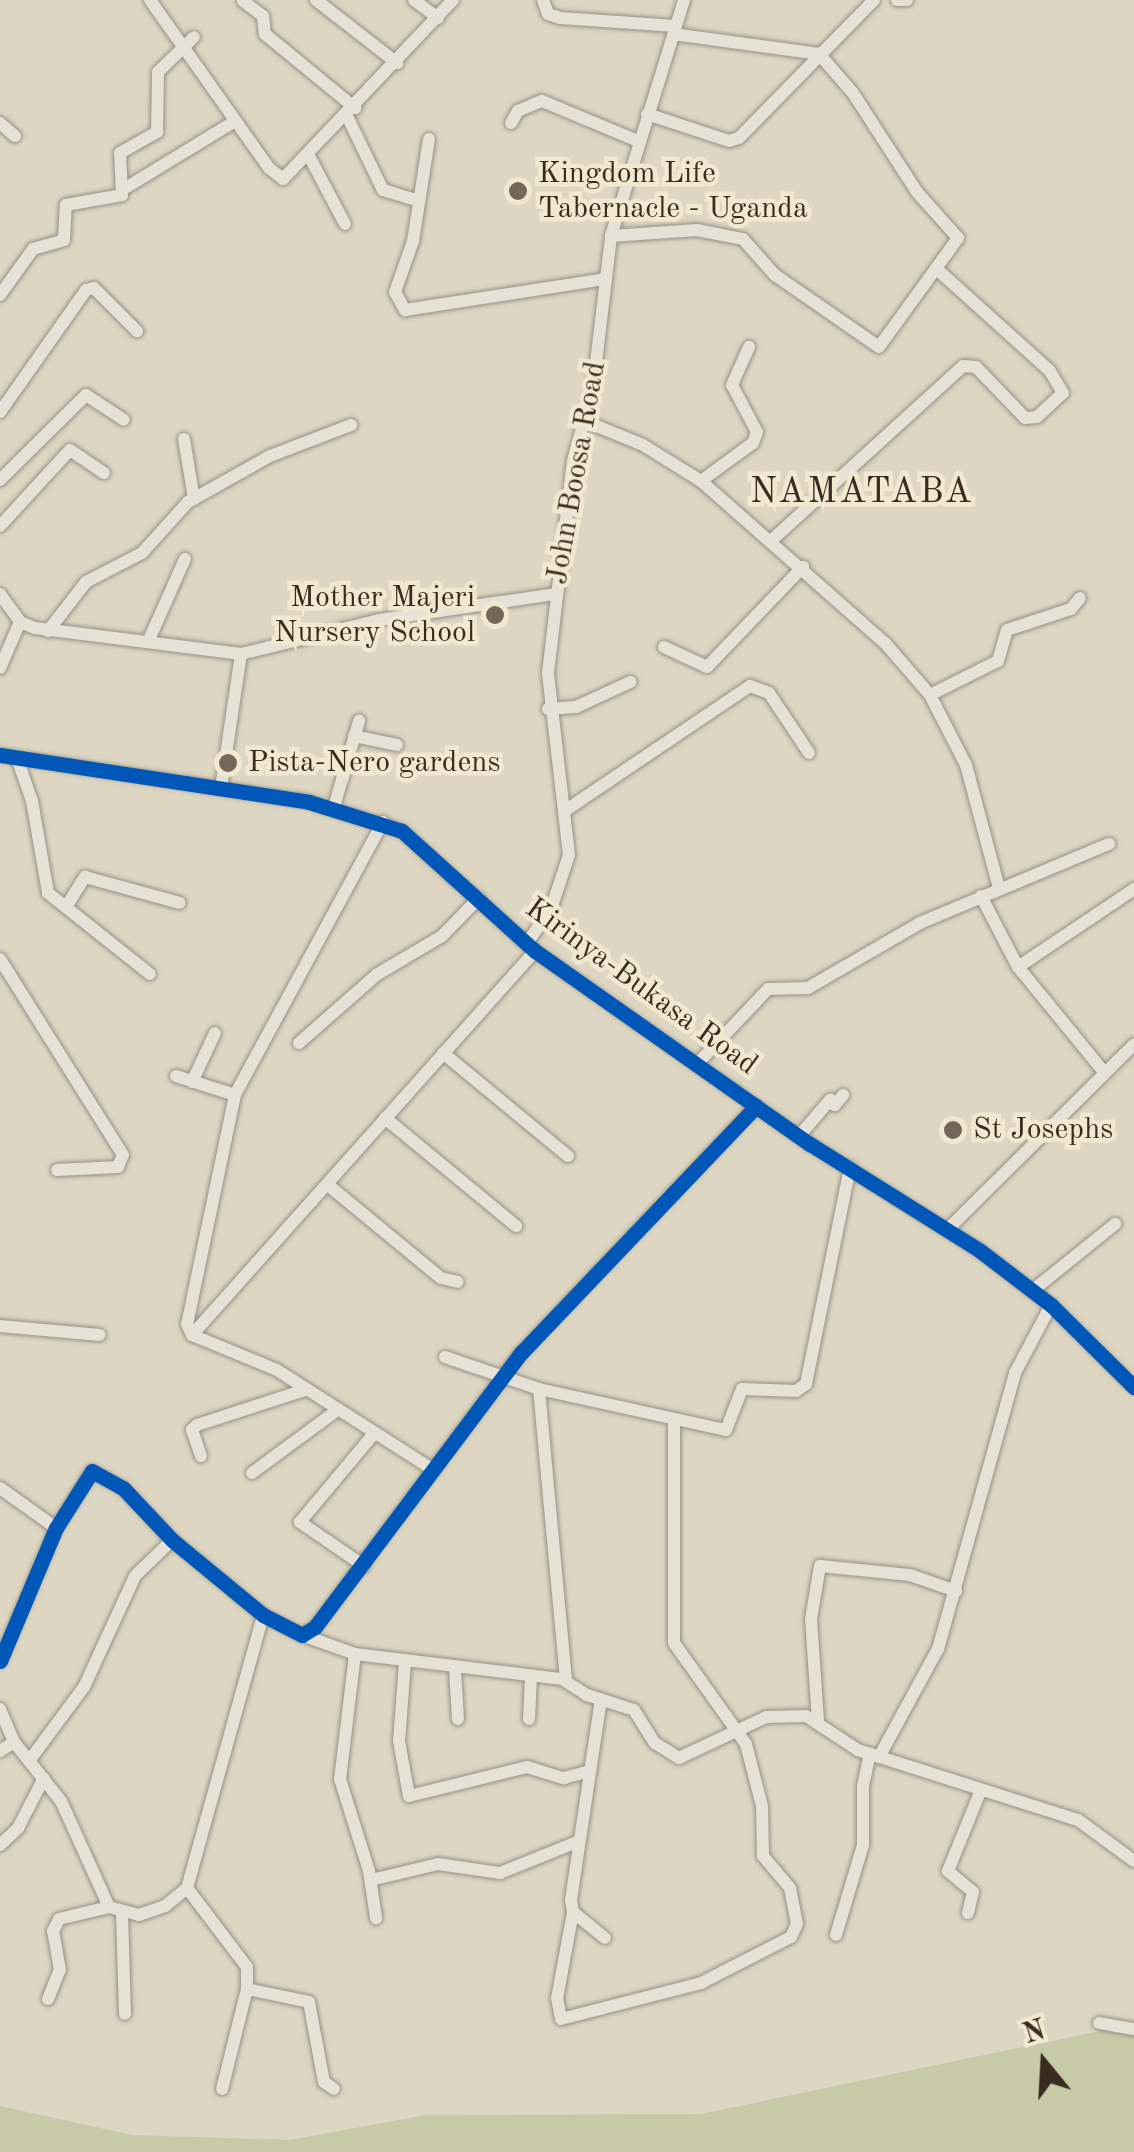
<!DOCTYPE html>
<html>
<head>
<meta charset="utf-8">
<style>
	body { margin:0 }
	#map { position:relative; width:1134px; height:2152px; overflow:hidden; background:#ddd6c2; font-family:"Old Standard TT",serif }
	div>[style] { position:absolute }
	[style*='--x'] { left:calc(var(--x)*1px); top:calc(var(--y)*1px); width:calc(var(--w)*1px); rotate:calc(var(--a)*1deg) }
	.green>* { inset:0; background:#c6caa6 }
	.roads { filter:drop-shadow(0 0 2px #969083) drop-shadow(0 0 2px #969083) }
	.minor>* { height:12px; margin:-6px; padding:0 6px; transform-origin:6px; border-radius:6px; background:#e5e1d7 }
	.cycleway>* { height:15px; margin:-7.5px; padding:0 7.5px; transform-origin:7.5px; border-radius:7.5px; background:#0057b8 }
	.dots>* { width:28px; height:28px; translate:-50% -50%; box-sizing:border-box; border:5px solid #f1e8d0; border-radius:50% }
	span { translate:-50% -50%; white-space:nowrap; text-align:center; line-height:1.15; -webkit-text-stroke:9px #f1e8d0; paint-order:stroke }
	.poi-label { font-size:30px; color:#3a2b20 }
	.left { translate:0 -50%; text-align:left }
	.right { translate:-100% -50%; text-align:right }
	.street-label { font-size:30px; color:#3a2b20 }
	.quarter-label { font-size:35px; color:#3a2b20; letter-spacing:2.5px }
	.north { position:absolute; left:994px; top:2012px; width:100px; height:100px; -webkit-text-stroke:8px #f1e8d0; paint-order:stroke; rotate:342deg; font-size:28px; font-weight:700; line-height:40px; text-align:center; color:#3a2b20 }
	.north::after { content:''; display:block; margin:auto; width:35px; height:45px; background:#3a2b20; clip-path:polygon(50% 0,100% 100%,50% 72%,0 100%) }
</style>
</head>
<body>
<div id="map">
	<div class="green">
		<i style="clip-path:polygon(1134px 2024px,1134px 2152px,0 2152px,0 2106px,132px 2135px,290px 2140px,426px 2115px,701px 2114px)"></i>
	</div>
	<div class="roads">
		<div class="minor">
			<i style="--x:150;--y:0;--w:206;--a:54.7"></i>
			<i style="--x:269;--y:168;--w:18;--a:38"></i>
			<i style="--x:283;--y:179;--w:247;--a:-46.5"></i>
			<i style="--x:316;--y:0;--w:103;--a:37.9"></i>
			<i style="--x:414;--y:0;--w:30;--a:37"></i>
			<i style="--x:543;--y:0;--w:15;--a:70"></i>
			<i style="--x:548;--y:14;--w:13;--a:18"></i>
			<i style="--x:560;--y:18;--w:116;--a:3.9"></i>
			<i style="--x:897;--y:0;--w:10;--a:0"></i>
			<i style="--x:243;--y:1;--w:25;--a:37"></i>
			<i style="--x:263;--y:16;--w:18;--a:84"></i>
			<i style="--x:265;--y:34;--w:117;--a:39.4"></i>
			<i style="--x:647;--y:114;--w:86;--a:18.2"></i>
			<i style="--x:729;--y:141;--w:10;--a:-17"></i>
			<i style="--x:739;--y:138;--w:193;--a:-45.6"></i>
			<i style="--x:347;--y:116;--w:82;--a:64.1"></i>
			<i style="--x:383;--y:190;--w:38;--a:17"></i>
			<i style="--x:0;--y:123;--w:20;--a:41"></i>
			<i style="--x:511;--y:123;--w:14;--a:-60"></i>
			<i style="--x:518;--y:111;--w:26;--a:-23"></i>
			<i style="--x:542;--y:101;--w:104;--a:22.6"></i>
			<i style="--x:429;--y:139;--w:103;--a:98.9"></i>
			<i style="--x:413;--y:241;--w:54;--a:109.4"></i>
			<i style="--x:395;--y:292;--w:21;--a:61"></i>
			<i style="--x:405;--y:310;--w:202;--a:-8.8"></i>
			<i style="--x:309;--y:156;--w:77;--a:62.1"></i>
			<i style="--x:127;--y:187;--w:127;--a:-31.4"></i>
			<i style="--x:611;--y:236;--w:86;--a:-4"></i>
			<i style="--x:697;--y:230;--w:47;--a:11.1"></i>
			<i style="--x:743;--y:239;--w:48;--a:48.4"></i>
			<i style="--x:775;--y:275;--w:126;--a:34.7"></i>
			<i style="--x:879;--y:347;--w:135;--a:-54.1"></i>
			<i style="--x:958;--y:238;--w:62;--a:-131.7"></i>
			<i style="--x:917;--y:192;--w:118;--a:-122.9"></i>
			<i style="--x:853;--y:93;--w:52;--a:-131.1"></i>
			<i style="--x:819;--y:54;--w:147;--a:-172.2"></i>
			<i style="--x:0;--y:295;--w:57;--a:-54.3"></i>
			<i style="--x:33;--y:249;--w:32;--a:-16"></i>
			<i style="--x:64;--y:240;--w:35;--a:-87"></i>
			<i style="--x:66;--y:205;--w:57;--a:-10.1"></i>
			<i style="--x:122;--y:195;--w:42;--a:-92.7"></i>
			<i style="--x:120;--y:153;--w:43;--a:-29.6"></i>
			<i style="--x:157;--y:132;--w:60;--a:-89"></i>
			<i style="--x:158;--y:72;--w:50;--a:-44.2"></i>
			<i style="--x:0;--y:412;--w:149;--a:-54.8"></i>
			<i style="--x:86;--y:290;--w:8;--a:-14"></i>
			<i style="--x:94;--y:288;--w:61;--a:45"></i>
			<i style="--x:582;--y:420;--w:66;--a:22.3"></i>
			<i style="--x:643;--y:445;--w:68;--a:31.8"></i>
			<i style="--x:701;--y:481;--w:245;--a:41.4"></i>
			<i style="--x:885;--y:643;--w:69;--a:49.1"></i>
			<i style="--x:930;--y:695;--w:79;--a:62.8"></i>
			<i style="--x:966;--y:765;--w:127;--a:75"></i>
			<i style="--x:184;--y:439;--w:61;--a:80.5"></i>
			<i style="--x:0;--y:480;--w:121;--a:-44.7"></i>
			<i style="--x:86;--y:395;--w:45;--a:33.3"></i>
			<i style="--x:701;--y:481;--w:64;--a:-36.2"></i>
			<i style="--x:753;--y:443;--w:12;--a:-70"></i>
			<i style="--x:757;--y:432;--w:53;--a:-118"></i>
			<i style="--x:732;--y:385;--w:42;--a:-65.9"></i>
			<i style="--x:0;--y:526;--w:103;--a:-47.4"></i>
			<i style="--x:70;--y:450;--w:41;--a:34.1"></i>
			<i style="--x:773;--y:539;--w:257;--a:-42.3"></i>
			<i style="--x:963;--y:366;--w:13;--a:4"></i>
			<i style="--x:976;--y:367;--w:71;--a:46.1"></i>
			<i style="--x:1025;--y:418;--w:12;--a:-5"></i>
			<i style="--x:1037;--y:417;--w:35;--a:-43"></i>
			<i style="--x:1063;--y:393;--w:26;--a:-121"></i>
			<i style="--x:1050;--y:371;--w:151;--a:-138"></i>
			<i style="--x:0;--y:594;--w:34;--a:54"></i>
			<i style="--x:20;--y:622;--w:16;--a:22"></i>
			<i style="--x:35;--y:628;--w:208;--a:7.2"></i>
			<i style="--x:241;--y:654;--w:142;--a:-13.8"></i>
			<i style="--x:379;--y:620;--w:179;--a:-8.4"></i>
			<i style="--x:48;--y:631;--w:62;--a:-52.2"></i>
			<i style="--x:86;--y:582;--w:63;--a:-27.4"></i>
			<i style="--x:142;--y:553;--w:69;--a:-48"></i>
			<i style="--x:188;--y:502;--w:94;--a:-29.3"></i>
			<i style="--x:270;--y:456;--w:87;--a:-20.9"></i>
			<i style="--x:148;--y:642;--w:91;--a:-66"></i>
			<i style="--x:664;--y:647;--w:47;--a:24.9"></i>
			<i style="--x:707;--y:667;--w:139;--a:-46.2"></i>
			<i style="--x:0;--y:668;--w:50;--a:-66.5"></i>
			<i style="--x:930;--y:695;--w:76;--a:-26.6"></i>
			<i style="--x:998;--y:661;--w:32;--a:-74"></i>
			<i style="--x:1007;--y:630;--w:67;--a:-18.2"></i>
			<i style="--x:1071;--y:609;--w:14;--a:-51"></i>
			<i style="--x:548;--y:709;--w:28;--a:-4"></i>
			<i style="--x:576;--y:707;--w:60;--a:-24.8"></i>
			<i style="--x:354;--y:736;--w:44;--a:11.8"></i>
			<i style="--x:0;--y:755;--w:313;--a:8.6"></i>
			<i style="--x:309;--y:802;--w:97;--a:17.3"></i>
			<i style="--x:402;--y:831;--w:179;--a:42.1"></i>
			<i style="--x:535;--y:951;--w:336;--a:35.1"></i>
			<i style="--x:810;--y:1144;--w:199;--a:32.1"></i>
			<i style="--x:979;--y:1250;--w:91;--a:37.4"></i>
			<i style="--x:1051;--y:1305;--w:117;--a:44.7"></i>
			<i style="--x:17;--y:758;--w:46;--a:70.8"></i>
			<i style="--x:32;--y:801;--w:93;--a:80.1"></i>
			<i style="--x:48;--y:893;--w:130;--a:38.5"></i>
			<i style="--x:221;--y:788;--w:135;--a:-81.5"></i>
			<i style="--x:334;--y:807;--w:90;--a:-73.8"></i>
			<i style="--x:566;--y:810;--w:222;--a:-34"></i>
			<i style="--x:750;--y:686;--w:20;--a:20"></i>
			<i style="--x:769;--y:693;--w:72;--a:56.3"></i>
			<i style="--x:383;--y:822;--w:311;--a:118.5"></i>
			<i style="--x:235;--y:1095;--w:234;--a:101.8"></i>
			<i style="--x:187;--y:1324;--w:12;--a:66"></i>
			<i style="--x:192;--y:1335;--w:92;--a:22.4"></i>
			<i style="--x:277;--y:1370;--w:182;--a:32.6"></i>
			<i style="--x:981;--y:896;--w:80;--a:62.5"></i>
			<i style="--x:1018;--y:967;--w:136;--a:50.7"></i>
			<i style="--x:66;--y:907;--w:36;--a:-58"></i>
			<i style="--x:85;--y:877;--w:98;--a:15.3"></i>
			<i style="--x:527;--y:943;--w:42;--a:-54.8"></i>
			<i style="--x:551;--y:909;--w:57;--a:-71.6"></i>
			<i style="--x:569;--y:855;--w:183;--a:-96.6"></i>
			<i style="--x:548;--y:673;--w:213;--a:-83.3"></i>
			<i style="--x:573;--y:461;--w:76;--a:-74.7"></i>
			<i style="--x:593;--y:388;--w:153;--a:-83.2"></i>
			<i style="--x:611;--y:236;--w:247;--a:-72.8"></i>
			<i style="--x:0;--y:959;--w:231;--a:57.9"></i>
			<i style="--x:123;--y:1155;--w:13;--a:113"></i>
			<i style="--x:118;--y:1167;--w:61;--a:177.2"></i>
			<i style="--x:1018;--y:967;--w:140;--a:-33.9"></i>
			<i style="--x:299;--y:1043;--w:103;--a:-41.4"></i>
			<i style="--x:376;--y:975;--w:77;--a:-30.6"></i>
			<i style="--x:442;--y:936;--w:53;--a:-45.8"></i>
			<i style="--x:443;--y:1053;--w:162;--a:39.5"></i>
			<i style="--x:699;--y:1062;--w:100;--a:-46.6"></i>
			<i style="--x:768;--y:989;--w:40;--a:-1.4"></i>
			<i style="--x:808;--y:988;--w:129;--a:-30.1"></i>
			<i style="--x:920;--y:923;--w:205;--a:-22.7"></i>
			<i style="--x:176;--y:1076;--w:62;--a:17.9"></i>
			<i style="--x:192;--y:1082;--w:54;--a:-64.9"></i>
			<i style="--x:385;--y:1118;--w:170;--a:39.5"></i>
			<i style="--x:799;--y:1136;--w:48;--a:-49.3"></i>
			<i style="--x:830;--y:1100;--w:7;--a:45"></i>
			<i style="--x:835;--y:1105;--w:13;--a:-51"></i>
			<i style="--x:328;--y:1185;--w:146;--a:39.5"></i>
			<i style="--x:441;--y:1278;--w:17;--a:13"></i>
			<i style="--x:948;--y:1229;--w:262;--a:-44.8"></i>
			<i style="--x:1032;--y:1291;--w:107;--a:-38.9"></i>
			<i style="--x:0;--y:1326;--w:100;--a:5.1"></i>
			<i style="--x:192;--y:1335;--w:515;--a:-48.23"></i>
			<i style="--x:445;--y:1357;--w:99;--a:18.8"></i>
			<i style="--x:539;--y:1389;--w:191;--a:12.4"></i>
			<i style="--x:726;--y:1430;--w:44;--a:-68.7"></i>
			<i style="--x:742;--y:1389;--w:54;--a:2.1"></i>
			<i style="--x:796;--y:1391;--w:12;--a:-35"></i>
			<i style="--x:806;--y:1384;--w:221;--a:-78.5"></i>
			<i style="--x:539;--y:1389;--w:293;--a:84.7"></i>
			<i style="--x:201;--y:1456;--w:28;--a:-109"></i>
			<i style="--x:192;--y:1430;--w:7;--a:-45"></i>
			<i style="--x:197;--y:1425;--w:114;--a:-18"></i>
			<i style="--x:252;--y:1473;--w:104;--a:-36.4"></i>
			<i style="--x:0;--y:1488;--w:69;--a:35.5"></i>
			<i style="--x:364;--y:1566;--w:78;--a:-145.5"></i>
			<i style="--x:300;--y:1522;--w:112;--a:-50.1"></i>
			<i style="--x:302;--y:1635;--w:56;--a:19.7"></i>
			<i style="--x:355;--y:1654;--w:209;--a:6.9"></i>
			<i style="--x:562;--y:1679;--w:30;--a:33"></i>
			<i style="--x:587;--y:1695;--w:49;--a:17.7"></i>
			<i style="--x:634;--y:1710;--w:39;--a:58"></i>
			<i style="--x:655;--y:1743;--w:28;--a:32"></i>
			<i style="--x:679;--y:1758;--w:96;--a:-25.2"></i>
			<i style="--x:766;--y:1717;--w:40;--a:-1.4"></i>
			<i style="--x:806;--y:1716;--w:62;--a:33.2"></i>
			<i style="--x:858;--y:1750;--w:231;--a:17.7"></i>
			<i style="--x:1078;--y:1820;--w:69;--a:36.2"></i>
			<i style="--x:355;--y:1654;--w:126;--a:96.8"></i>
			<i style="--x:340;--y:1779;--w:96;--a:72.5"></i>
			<i style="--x:369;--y:1871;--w:48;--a:81.5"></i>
			<i style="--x:0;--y:1661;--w:144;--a:-67.2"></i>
			<i style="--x:56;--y:1528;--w:67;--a:-57.7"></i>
			<i style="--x:92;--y:1471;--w:35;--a:29"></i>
			<i style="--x:123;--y:1488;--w:71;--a:46.7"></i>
			<i style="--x:172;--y:1540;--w:118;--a:39.5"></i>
			<i style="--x:263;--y:1615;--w:44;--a:27.1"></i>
			<i style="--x:302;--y:1635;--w:15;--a:-32"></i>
			<i style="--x:315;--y:1627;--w:343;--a:-53.1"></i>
			<i style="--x:521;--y:1353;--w:341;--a:-46.4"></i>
			<i style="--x:405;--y:1662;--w:79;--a:94.3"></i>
			<i style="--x:399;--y:1741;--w:56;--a:79.7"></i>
			<i style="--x:409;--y:1796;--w:122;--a:-13.8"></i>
			<i style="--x:527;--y:1767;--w:39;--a:17"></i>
			<i style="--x:564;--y:1778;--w:24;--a:-15"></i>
			<i style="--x:455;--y:1669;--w:50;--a:86.6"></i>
			<i style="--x:601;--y:1699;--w:203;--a:98.5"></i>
			<i style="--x:571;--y:1900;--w:12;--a:81"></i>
			<i style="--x:573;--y:1912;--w:41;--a:39.1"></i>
			<i style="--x:0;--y:1709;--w:36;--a:67"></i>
			<i style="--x:14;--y:1742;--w:17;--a:147"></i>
			<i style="--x:529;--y:1719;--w:42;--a:-87.3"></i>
			<i style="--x:818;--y:1721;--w:102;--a:-93.9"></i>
			<i style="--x:811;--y:1619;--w:54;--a:-80.4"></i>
			<i style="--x:820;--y:1566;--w:90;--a:5.7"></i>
			<i style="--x:910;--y:1575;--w:49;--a:19.2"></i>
			<i style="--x:14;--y:1742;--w:75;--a:51.5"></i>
			<i style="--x:61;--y:1801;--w:116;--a:65.6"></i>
			<i style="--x:109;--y:1907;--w:31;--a:15"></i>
			<i style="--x:139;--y:1915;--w:28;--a:-19"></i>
			<i style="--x:165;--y:1906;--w:28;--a:-39"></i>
			<i style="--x:187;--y:1888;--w:283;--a:-74.4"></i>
			<i style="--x:879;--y:1757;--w:123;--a:-61.4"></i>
			<i style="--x:938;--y:1649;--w:287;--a:-74.4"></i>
			<i style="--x:1015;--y:1373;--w:77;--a:-62.1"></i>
			<i style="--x:29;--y:1761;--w:92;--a:-53.4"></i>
			<i style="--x:84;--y:1687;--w:122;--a:-65.3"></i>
			<i style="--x:135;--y:1576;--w:52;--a:-44.2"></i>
			<i style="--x:0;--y:1845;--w:25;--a:-43"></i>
			<i style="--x:18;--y:1828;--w:56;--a:-62.5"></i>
			<i style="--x:371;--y:1880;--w:69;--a:-13.4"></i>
			<i style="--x:438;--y:1864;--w:63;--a:8.3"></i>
			<i style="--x:500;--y:1873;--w:83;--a:-21.9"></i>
			<i style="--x:187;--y:1888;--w:99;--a:52.8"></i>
			<i style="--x:247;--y:1967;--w:22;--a:90"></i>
			<i style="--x:247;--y:1989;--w:103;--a:104"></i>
			<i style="--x:573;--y:1912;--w:87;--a:100.5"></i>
			<i style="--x:557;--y:1998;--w:21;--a:79"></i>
			<i style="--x:561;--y:2019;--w:145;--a:-14.4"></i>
			<i style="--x:701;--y:1983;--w:101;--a:-27.1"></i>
			<i style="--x:791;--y:1937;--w:14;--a:-65"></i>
			<i style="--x:797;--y:1924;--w:37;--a:-101"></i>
			<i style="--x:790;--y:1888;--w:42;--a:-130.2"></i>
			<i style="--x:763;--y:1856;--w:50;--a:-91.1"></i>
			<i style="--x:762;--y:1806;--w:64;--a:-104.5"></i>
			<i style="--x:746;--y:1744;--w:124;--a:-125.5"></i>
			<i style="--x:674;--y:1643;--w:222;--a:-90"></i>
			<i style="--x:122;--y:1913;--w:101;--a:88.3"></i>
			<i style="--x:968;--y:1913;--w:22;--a:-77"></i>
			<i style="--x:973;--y:1892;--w:33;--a:-140"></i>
			<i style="--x:948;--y:1871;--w:85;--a:-67.9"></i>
			<i style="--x:836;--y:1935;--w:94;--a:-73.3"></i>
			<i style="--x:863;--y:1845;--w:59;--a:-90"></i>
			<i style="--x:863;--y:1786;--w:33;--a:-78"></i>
			<i style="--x:247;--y:1989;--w:63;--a:11.8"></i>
			<i style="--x:309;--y:2002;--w:81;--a:79.4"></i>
			<i style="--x:324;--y:2082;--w:12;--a:35"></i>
			<i style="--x:48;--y:1999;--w:31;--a:-68"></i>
			<i style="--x:60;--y:1970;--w:40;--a:-100"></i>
			<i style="--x:53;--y:1931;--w:13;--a:-63"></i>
			<i style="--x:59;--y:1919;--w:51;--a:-13.5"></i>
			<i style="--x:1099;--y:2023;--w:36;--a:10"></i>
		</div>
	</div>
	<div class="cycleway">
		<i style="--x:0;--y:755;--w:313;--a:8.6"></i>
		<i style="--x:309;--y:802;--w:97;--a:17.3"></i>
		<i style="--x:402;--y:831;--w:179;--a:42.1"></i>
		<i style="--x:535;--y:951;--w:336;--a:35.1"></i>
		<i style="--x:810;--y:1144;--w:199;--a:32.1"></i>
		<i style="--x:979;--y:1250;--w:91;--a:37.4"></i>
		<i style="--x:1051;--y:1305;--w:117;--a:44.7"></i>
		<i style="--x:0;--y:1661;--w:144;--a:-67.2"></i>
		<i style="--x:56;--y:1528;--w:67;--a:-57.7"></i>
		<i style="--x:92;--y:1471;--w:35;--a:29"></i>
		<i style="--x:123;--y:1488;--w:71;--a:46.7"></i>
		<i style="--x:172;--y:1540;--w:118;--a:39.5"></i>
		<i style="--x:263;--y:1615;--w:44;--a:27.1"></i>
		<i style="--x:302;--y:1635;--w:15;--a:-32"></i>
		<i style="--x:315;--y:1627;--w:343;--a:-53.1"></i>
		<i style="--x:521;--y:1353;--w:341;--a:-46.4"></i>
	</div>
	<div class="dots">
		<i style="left:518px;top:191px;background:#736759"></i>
		<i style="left:495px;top:615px;background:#736759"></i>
		<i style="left:228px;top:763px;background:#736759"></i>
		<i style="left:953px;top:1130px;background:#736759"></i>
	</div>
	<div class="poi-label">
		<span class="left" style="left:538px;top:191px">Kingdom Life<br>Tabernacle - Uganda</span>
		<span class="right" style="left:475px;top:615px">Mother Majeri<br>Nursery School</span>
		<span class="left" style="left:248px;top:763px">Pista-Nero gardens</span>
		<span class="left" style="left:973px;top:1130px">St Josephs</span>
	</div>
	<div class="street-label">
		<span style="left:577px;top:473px;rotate:-80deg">John Boosa Road</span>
		<span style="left:641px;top:987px;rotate:36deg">Kirinya-Bukasa Road</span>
	</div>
	<div class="quarter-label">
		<span style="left:862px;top:493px">NAMATABA</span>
	</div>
	<div class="north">N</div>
</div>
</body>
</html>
